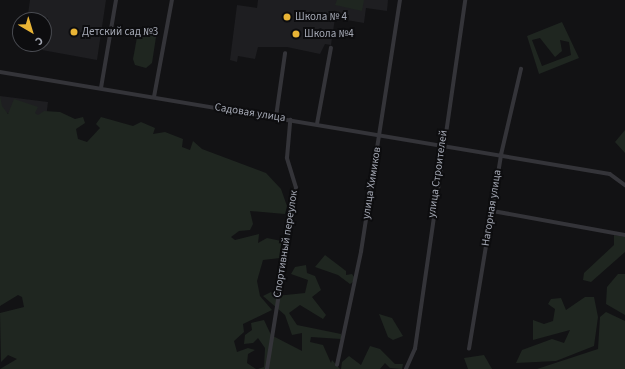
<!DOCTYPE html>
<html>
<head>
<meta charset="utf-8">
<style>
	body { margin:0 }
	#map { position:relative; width:625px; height:369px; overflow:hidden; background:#121214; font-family:"Source Sans 3",sans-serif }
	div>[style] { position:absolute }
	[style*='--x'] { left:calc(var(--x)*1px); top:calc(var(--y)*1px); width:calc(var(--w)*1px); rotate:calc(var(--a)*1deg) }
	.built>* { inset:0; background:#1e1e21 }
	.green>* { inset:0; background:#1f2620 }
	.minor>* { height:3.5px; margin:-1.75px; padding:0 1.75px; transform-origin:1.75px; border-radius:1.75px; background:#343439 }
	.dots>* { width:11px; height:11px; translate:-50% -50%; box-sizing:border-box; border:2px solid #0d0d0f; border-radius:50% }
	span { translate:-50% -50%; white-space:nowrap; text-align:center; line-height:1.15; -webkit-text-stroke:4px #0d0d0f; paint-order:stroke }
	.poi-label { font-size:11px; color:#a4a8b4 }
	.left { translate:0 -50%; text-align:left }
	.street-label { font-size:11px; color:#a4a8b4 }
	.north { position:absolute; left:12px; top:12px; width:40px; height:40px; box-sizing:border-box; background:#0d0d0f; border:1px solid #494b51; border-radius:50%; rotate:142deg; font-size:11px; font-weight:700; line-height:16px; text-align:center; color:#a4a8b4 }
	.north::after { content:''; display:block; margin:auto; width:14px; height:18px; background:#e9b435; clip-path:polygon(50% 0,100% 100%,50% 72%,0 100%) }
</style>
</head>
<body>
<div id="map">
	<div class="built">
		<i style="clip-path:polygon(30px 0,106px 0,97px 60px,42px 50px,48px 18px,28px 14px)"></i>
		<i style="clip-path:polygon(258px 0,388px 0,387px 11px,366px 8px,364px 23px,335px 18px,331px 45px,325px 44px,320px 54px,287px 47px,258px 47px,255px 59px,238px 56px,237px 62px,230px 60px,237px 5px,257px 8px)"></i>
		<i style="clip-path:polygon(0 96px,48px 102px,46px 118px,0 112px)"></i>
	</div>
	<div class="green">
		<i style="clip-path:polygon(337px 0,364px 0,362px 11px,335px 5px)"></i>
		<i style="clip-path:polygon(evenodd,562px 22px,579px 58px,539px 74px,527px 36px,562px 22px,540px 38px,555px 57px,562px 51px,560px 40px,569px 42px,571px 55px,542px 66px,532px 40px,540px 38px)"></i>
		<i style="clip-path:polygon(143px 28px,155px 32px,156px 37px,152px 63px,146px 68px,135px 65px,133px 59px,138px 32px)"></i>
		<i style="clip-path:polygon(0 96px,2px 106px,8px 114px,14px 99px,38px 107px,35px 113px,38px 115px,44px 111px,60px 112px,75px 119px,83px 117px,85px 123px,76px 129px,78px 139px,87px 142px,100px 128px,96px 124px,101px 117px,133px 126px,141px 122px,155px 128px,153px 134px,165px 132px,183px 139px,182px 147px,190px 150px,193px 141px,202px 149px,266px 173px,281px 189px,287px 206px,285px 214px,250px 211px,253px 224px,250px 230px,239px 231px,231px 237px,235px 240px,259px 234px,258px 243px,267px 238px,286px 242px,280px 258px,263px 260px,257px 281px,260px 296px,272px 310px,243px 324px,244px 332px,234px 341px,237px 352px,248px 348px,255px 350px,248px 354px,247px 363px,256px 369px,0 369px,17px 359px,8px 355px,1px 362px,0 313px,24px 307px,22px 297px,18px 295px,0 306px)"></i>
		<i style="clip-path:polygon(625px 130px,625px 153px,615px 142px)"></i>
		<i style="clip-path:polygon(614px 235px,625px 237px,625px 252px,591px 282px,583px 280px,584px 273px,614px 245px)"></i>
		<i style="clip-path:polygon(325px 255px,346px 271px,346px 275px,352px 274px,356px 280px,350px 284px,338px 275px,315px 267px)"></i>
		<i style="clip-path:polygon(306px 265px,307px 273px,315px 276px,321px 290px,312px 297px,326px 315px,323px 319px,300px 305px,289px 313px,297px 325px,341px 334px,341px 339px,311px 337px,310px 342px,323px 345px,331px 363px,332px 360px,340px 369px,258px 369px,264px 367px,265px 348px,258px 338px,253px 343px,244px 344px,245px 335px,252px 330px,251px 323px,264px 320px,271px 335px,302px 351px,302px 333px,292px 335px,285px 315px,263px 296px,271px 292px,276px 296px,305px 293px,308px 280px,291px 274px,295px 267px)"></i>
		<i style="clip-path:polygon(618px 274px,625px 274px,625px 315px,606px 304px,607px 287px)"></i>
		<i style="clip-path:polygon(585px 297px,594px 297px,598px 317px,594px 346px,556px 361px,516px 363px,522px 350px,552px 339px,564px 343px,570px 330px,533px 340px,533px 320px,544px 324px,553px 321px,555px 309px,548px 304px,551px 299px,561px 298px,566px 310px)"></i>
		<i style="clip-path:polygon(606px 312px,625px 321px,625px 369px,537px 369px,598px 349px,600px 317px)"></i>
		<i style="clip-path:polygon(379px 314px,392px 318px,403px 336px,393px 340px,388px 337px)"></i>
		<i style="clip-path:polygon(370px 346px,380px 349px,395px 364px,403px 364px,402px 369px,390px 368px,385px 363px,380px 369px,341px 369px,342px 362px,349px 356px,361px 365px)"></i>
		<i style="clip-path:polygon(484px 355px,492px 369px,468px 369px,464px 358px)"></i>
	</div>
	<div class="minor">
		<i style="--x:0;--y:72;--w:618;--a:9.49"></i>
		<i style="--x:610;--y:174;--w:19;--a:36"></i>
		<i style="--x:101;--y:88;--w:89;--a:-80.3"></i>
		<i style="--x:154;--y:97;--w:99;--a:-79.5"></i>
		<i style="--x:276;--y:117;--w:64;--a:-81.9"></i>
		<i style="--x:317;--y:124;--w:77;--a:-79.6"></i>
		<i style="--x:493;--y:211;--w:134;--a:10.3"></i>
		<i style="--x:469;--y:349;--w:197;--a:-80.6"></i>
		<i style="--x:501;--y:155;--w:88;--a:-76.9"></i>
		<i style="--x:337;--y:365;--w:116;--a:-78"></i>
		<i style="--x:361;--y:252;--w:255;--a:-81.2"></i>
		<i style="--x:267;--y:369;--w:183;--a:-80.9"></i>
		<i style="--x:296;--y:188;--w:31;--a:-107"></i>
		<i style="--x:287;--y:158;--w:38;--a:-85"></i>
		<i style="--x:406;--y:369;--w:22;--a:-66"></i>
		<i style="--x:415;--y:349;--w:353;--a:-81.8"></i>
	</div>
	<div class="dots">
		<i style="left:287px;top:17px;background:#e9b435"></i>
		<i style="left:74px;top:32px;background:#e9b435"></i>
		<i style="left:296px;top:34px;background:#e9b435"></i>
	</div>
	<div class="poi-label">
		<span class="left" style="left:295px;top:17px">Школа № 4</span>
		<span class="left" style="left:82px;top:32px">Детский сад №3</span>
		<span class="left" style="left:304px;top:34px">Школа №4</span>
	</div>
	<div class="street-label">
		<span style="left:250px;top:113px;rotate:9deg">Садовая улица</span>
		<span style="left:438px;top:174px;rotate:-82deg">улица Строителей</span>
		<span style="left:372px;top:183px;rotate:-81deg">улица Химиков</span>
		<span style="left:492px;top:208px;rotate:-81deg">Нагорная улица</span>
		<span style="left:286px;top:244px;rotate:-81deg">Спортивный переулок</span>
	</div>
	<div class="north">С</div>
</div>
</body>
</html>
